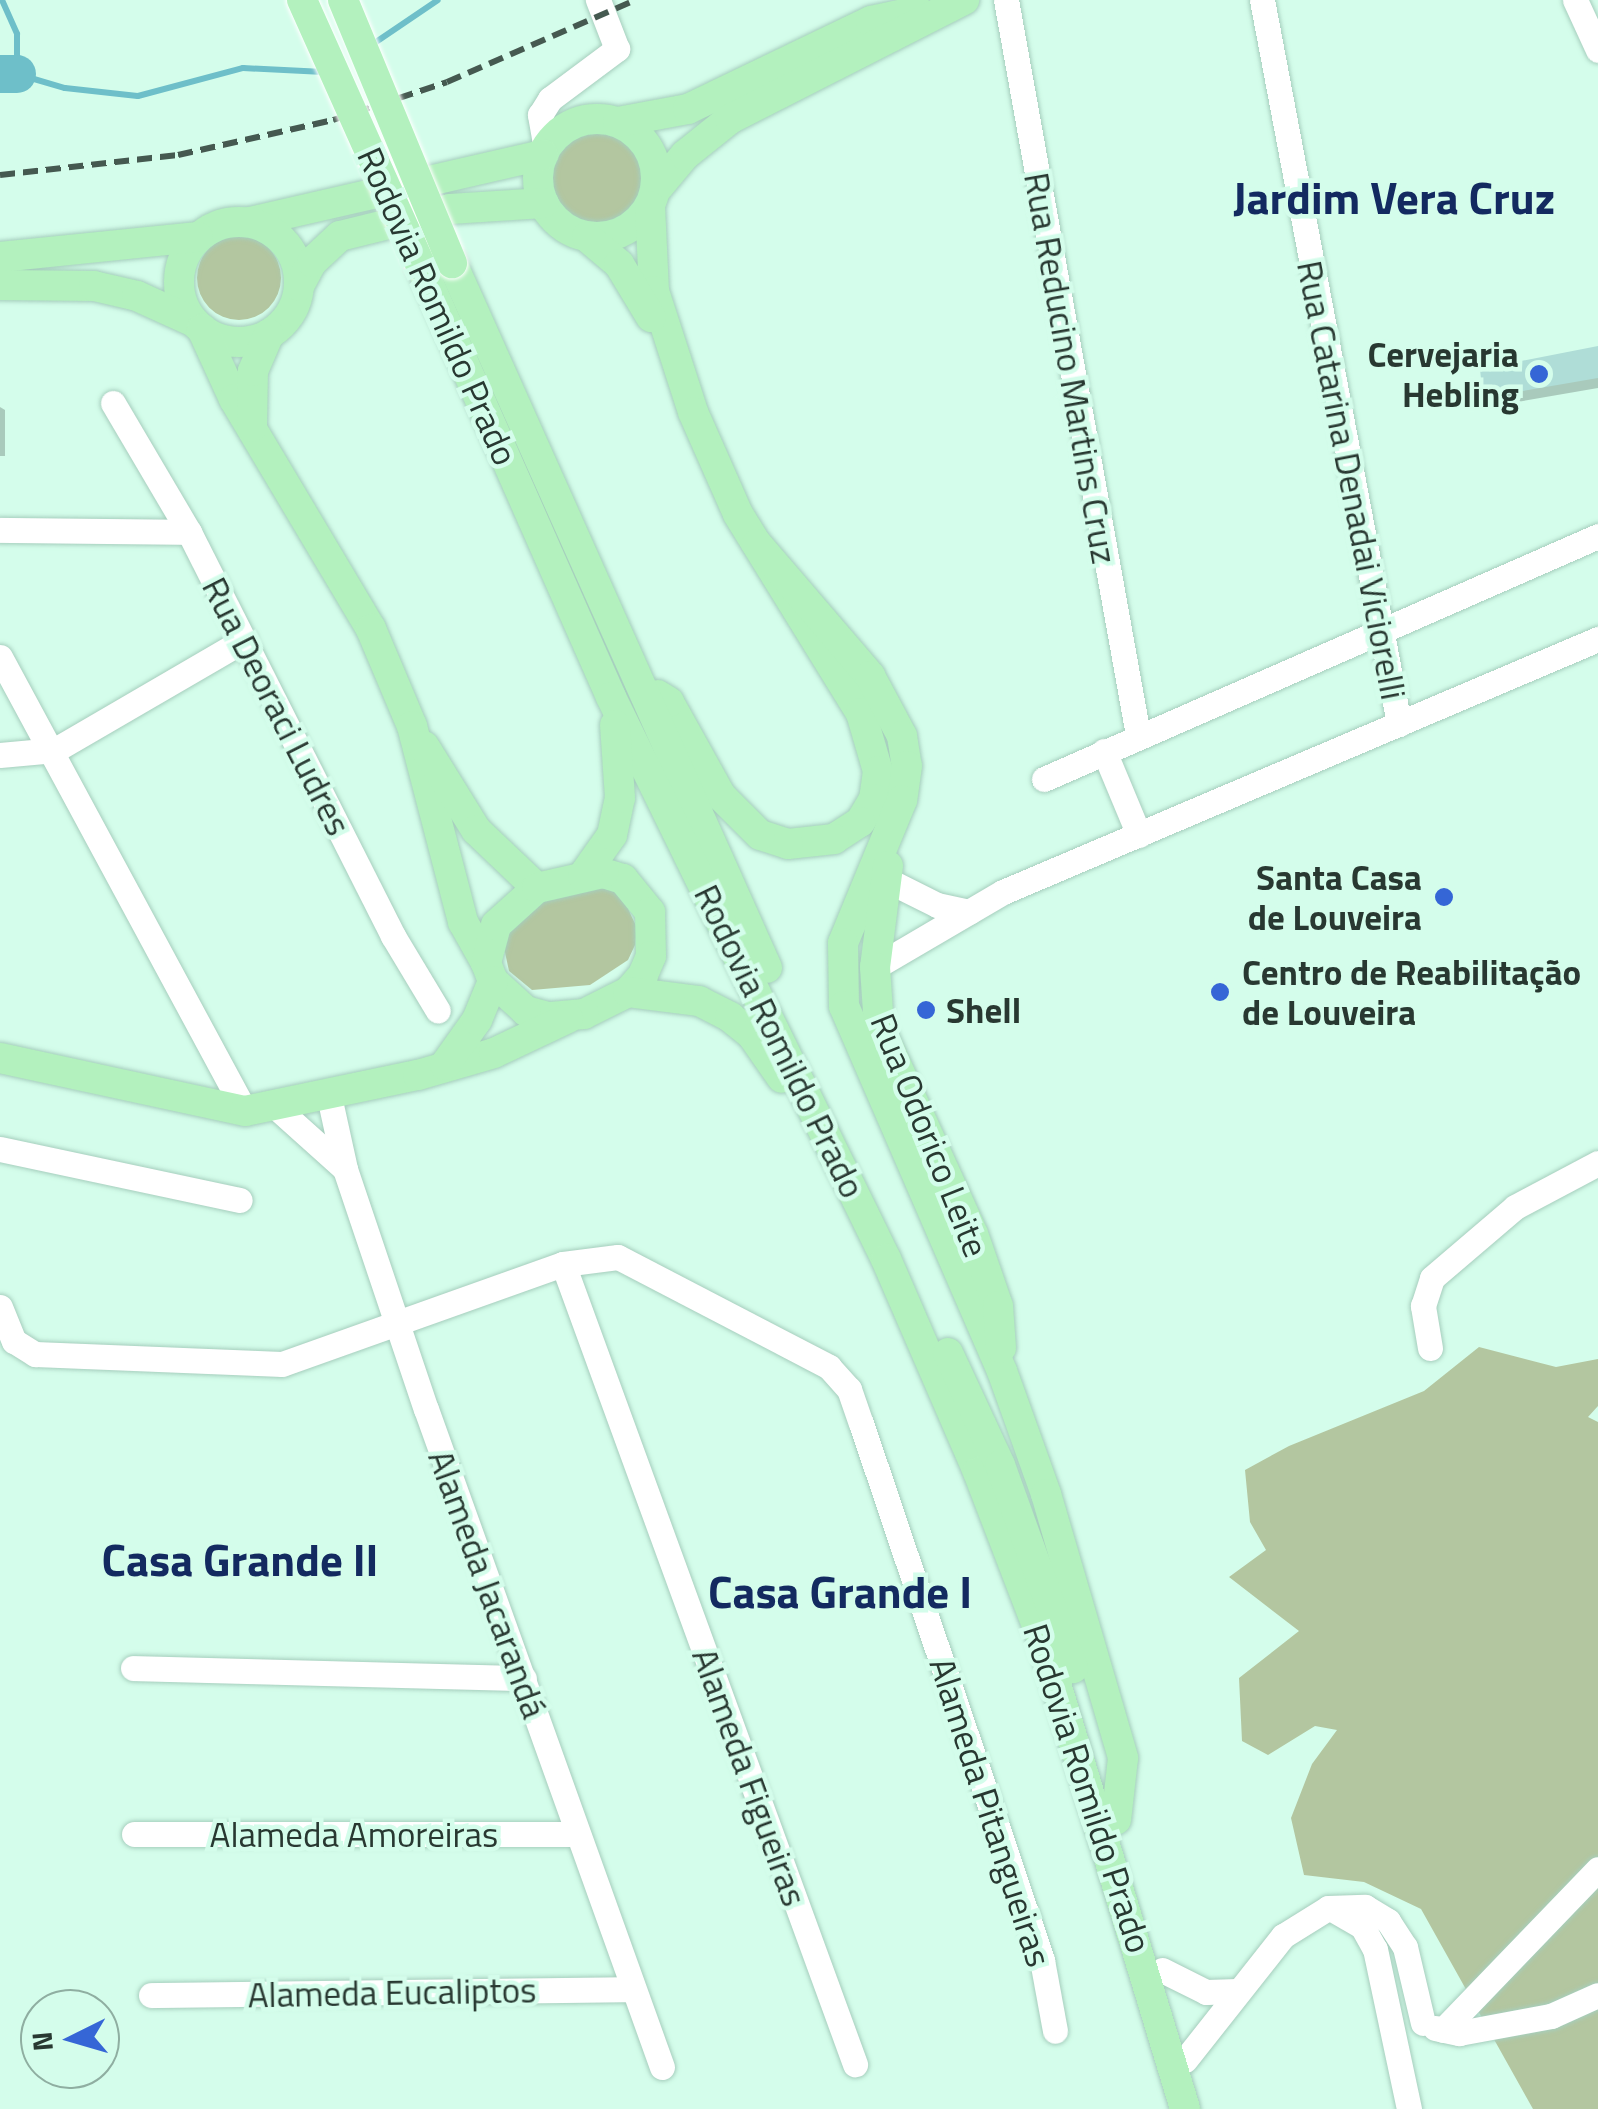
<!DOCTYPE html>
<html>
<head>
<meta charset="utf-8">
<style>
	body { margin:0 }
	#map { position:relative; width:1598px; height:2109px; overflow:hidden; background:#d4fdeb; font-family:"Titillium Web",sans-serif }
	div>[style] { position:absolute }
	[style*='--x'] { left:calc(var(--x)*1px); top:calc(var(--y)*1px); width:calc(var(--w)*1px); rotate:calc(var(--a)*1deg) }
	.green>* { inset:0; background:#b3c6a0 }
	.round { border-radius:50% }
	.shadow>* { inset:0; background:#0003 }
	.stream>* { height:6px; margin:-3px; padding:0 3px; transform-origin:3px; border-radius:3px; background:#6ebfc9 }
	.river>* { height:38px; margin:-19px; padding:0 19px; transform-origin:19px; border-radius:19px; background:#6ebfc9 }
	.building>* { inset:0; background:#afddd7 }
	.roads { filter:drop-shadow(0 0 2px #a6cebd) drop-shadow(0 0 2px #a6cebd) }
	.minor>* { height:25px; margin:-12.5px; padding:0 12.5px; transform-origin:12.5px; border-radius:12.5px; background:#fff }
	.major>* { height:30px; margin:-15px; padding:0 15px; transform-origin:15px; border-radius:15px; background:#b3f1be }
	.major>.ring { margin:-15px; padding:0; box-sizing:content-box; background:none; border:30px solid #b3f1be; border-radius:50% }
	.rail>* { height:6px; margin-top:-3px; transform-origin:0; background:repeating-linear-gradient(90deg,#455950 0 15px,transparent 0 23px) }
	.bridges { filter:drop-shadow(0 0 2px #fff) drop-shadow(0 0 2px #fff) }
	.major-bridge>* { height:30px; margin:-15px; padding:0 15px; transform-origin:15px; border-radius:15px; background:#b3f1be }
	.dots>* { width:28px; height:28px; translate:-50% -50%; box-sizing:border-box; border:5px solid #d4fdeb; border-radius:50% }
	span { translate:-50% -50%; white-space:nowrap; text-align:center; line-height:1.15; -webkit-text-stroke:9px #d4fdeb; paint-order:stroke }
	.street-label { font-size:35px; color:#283831 }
	.poi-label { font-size:35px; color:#283831; font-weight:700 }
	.right { translate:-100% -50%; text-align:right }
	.left { translate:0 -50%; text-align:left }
	.district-label { font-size:45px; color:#132a60; font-weight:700 }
	.north { position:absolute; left:20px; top:1989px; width:100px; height:100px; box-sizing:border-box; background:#d4fdeb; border:2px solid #8faea1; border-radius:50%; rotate:265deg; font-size:28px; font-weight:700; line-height:40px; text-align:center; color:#283831 }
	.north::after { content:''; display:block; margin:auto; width:35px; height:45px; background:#3566d6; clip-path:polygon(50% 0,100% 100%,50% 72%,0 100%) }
</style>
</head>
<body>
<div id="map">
	<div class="green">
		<i class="round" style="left:552px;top:133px;width:90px;height:90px"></i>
		<i class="round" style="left:197px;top:236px;width:84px;height:84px"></i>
		<i style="clip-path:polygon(568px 887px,610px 888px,623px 898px,637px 928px,635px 945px,628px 960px,590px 985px,532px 990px,509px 971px,503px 943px,514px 916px)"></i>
		<i style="clip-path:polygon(1479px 1347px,1556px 1367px,1598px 1359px,1598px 1406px,1588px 1417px,1598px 1422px,1598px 2109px,1533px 2109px,1421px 1909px,1364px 1882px,1304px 1875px,1291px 1818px,1312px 1764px,1337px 1730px,1315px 1726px,1268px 1755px,1242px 1741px,1239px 1678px,1299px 1631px,1229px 1577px,1266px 1550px,1250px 1522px,1245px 1470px,1289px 1446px,1424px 1391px)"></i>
	</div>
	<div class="shadow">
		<i style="clip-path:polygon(1598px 348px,1598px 388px,1500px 405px,1486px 396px)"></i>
		<i style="clip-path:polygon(0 407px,5px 410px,5px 456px,0 456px)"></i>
	</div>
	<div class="stream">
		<i style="--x:2;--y:0;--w:37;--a:66"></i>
		<i style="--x:17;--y:34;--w:40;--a:90"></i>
		<i style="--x:17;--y:74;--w:50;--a:16.3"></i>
		<i style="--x:65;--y:88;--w:73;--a:6.3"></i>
		<i style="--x:138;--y:96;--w:109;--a:-14.9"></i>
		<i style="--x:243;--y:68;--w:81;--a:2.8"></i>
		<i style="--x:373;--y:44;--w:78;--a:-34.1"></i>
	</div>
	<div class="river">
		<i style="--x:0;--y:74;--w:17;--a:0"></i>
	</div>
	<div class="building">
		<i style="clip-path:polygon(1598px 346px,1598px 378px,1483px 398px,1480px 369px)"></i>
	</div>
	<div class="roads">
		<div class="minor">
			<i style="--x:1006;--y:0;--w:747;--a:79.82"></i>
			<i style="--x:1262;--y:0;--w:737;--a:79.28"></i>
			<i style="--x:1575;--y:0;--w:55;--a:65.3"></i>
			<i style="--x:546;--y:149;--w:35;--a:-100"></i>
			<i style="--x:540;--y:115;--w:19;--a:-58"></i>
			<i style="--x:550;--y:99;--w:84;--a:-36.7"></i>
			<i style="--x:617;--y:49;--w:53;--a:-111.2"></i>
			<i style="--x:113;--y:403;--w:150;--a:59.5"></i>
			<i style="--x:189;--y:532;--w:453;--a:63.2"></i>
			<i style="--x:393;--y:936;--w:87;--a:59"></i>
			<i style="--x:0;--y:530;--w:189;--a:0.6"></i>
			<i style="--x:0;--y:657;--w:516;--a:61.65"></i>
			<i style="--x:1104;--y:751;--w:91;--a:67.4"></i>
			<i style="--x:0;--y:755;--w:55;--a:-5.2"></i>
			<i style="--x:55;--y:750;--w:219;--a:-30.2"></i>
			<i style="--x:1044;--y:779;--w:605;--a:-23.68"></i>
			<i style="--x:889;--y:881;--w:54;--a:26.6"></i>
			<i style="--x:937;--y:905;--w:33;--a:12"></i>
			<i style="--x:875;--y:967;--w:148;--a:-30.4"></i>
			<i style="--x:1003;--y:892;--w:647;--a:-23.04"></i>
			<i style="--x:329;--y:1096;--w:75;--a:77.6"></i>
			<i style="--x:345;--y:1169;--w:253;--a:71.4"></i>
			<i style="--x:426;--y:1409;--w:699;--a:70.27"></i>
			<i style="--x:277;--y:1108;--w:91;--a:41.9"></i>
			<i style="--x:0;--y:1149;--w:245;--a:12"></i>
			<i style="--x:563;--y:1264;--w:852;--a:69.95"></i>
			<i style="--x:0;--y:1307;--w:37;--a:68"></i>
			<i style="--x:14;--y:1341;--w:25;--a:32"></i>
			<i style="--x:35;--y:1354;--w:247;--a:2.3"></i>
			<i style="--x:282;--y:1364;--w:298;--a:-19.6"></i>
			<i style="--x:563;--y:1264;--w:55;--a:-7.3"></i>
			<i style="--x:618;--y:1257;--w:238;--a:27.5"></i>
			<i style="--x:829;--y:1367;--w:30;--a:48"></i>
			<i style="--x:849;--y:1389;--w:36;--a:71"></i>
			<i style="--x:861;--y:1423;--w:567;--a:71.37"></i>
			<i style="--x:1042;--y:1960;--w:72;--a:79.6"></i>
			<i style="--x:1430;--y:1348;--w:43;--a:-99.5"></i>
			<i style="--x:1423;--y:1306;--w:29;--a:-72"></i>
			<i style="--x:1432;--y:1278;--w:109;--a:-40.5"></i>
			<i style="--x:1515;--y:1207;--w:94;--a:-27.9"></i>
			<i style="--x:133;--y:1668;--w:391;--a:1.5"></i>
			<i style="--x:134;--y:1834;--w:440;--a:0"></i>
			<i style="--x:1332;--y:1909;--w:34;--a:30"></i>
			<i style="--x:1362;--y:1926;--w:26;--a:61"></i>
			<i style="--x:1375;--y:1949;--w:164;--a:78"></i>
			<i style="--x:1162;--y:1970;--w:49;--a:26.6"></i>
			<i style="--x:1206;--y:1992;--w:31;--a:-2"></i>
			<i style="--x:151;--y:1995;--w:481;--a:-0.7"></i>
			<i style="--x:1435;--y:2028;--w:25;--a:12"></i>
			<i style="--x:1459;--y:2033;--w:94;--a:-10.5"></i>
			<i style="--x:1551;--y:2016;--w:51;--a:-24.1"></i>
			<i style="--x:1443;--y:2030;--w:223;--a:-46.1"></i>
			<i style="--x:1185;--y:2060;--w:158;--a:-51.7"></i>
			<i style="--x:1283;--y:1936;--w:53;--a:-31.9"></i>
			<i style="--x:1328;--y:1908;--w:37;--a:-2"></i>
			<i style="--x:1365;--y:1907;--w:27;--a:31"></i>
			<i style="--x:1388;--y:1921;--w:31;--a:57"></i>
			<i style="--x:1405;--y:1947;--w:78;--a:76.7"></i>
		</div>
		<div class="major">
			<i class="ring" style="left:538px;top:119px;width:88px;height:88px"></i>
			<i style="--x:618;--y:122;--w:71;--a:-10.5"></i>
			<i style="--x:688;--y:109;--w:203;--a:-25.7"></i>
			<i style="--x:871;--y:21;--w:48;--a:-12"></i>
			<i style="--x:655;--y:191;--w:47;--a:-50.2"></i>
			<i style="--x:685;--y:155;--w:58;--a:-38.7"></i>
			<i style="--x:730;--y:119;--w:263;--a:-27"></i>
			<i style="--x:650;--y:206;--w:85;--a:87.3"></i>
			<i style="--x:654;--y:291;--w:127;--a:72.1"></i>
			<i style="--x:693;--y:412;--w:111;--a:66.2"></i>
			<i style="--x:738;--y:514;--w:234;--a:58.3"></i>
			<i style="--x:861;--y:713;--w:60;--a:73.7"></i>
			<i style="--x:878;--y:771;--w:28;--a:98"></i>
			<i style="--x:874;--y:799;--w:27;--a:121"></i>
			<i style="--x:860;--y:822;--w:31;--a:147"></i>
			<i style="--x:834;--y:839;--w:46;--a:173.8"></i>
			<i style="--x:788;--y:844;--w:29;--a:-162"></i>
			<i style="--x:760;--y:835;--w:55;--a:-135"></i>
			<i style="--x:721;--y:796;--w:107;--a:-119"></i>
			<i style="--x:669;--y:702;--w:13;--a:-148"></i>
			<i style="--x:250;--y:222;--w:301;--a:-12.9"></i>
			<i class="ring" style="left:179px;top:222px;width:90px;height:90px"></i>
			<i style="--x:587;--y:237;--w:42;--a:40.2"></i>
			<i style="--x:619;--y:264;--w:62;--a:58.9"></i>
			<i style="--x:0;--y:257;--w:199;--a:-5.8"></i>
			<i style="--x:452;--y:263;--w:772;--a:65.92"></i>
			<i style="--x:421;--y:266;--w:471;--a:66.2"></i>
			<i style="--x:611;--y:697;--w:626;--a:63.93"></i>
			<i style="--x:886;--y:1259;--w:232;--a:66.6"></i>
			<i style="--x:978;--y:1472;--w:181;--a:69"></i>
			<i style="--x:1043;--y:1641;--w:489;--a:73.1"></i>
			<i style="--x:0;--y:285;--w:94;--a:0.6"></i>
			<i style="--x:94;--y:286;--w:44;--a:13.1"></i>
			<i style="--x:137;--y:296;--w:63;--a:24.5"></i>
			<i style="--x:299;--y:286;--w:27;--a:-62"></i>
			<i style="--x:312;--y:262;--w:38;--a:-43"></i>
			<i style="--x:340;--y:236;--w:113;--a:-13.8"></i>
			<i style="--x:450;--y:209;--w:94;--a:-3.7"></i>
			<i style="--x:202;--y:329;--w:77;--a:65.4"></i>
			<i style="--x:234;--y:399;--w:268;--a:59.2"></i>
			<i style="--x:371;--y:629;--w:105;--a:67.1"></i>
			<i style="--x:412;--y:726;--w:203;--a:75.4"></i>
			<i style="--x:463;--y:922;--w:47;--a:60.7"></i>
			<i style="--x:252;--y:427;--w:56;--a:-89"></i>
			<i style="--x:253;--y:371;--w:40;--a:-66.6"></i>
			<i style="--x:757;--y:544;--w:174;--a:49.4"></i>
			<i style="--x:870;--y:676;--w:68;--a:61.9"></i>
			<i style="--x:902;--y:736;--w:30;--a:81"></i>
			<i style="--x:907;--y:766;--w:34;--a:98"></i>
			<i style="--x:902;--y:800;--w:155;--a:112.4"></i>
			<i style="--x:843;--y:943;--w:63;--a:89.1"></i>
			<i style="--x:844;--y:1006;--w:398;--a:66.6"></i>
			<i style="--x:1002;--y:1371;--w:131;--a:70.3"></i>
			<i style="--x:1046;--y:1494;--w:275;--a:73.7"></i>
			<i style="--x:1123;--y:1758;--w:62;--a:96.4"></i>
			<i style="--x:424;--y:746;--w:99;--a:58.2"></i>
			<i style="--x:476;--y:830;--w:84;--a:43.6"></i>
			<i style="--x:888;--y:866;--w:102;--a:97.3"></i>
			<i style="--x:875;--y:967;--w:60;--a:86.2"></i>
			<i style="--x:879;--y:1027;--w:227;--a:65.6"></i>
			<i style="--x:973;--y:1234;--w:76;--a:70.9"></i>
			<i style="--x:998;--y:1306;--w:42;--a:85.9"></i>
			<i style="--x:603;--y:873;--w:21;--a:17"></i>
			<i style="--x:623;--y:879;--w:43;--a:50.7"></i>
			<i style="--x:650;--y:912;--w:44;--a:88.7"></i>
			<i style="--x:651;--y:956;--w:21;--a:113"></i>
			<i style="--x:643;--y:975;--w:23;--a:131"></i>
			<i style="--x:628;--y:992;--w:49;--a:153.4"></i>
			<i style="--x:584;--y:1014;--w:36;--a:175"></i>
			<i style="--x:548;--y:1017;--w:23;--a:-165"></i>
			<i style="--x:526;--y:1011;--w:45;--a:-137.7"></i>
			<i style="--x:493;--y:981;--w:19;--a:-111"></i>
			<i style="--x:486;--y:963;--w:39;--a:-75"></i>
			<i style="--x:496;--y:925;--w:55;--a:-42.1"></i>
			<i style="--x:537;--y:888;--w:68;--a:-12.8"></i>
			<i style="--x:583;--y:876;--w:50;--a:-54.7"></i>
			<i style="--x:612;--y:835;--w:38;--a:-78"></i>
			<i style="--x:620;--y:798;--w:73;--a:-93.9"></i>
			<i style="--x:628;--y:992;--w:72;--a:7.2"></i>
			<i style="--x:699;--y:1001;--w:35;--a:27"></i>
			<i style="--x:730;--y:1017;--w:28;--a:39"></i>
			<i style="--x:752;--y:1035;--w:52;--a:55.1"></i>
			<i style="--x:0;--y:1058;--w:251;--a:12.2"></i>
			<i style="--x:245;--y:1111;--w:177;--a:-11.8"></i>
			<i style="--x:418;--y:1075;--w:79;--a:-16.1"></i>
			<i style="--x:494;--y:1053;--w:82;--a:-25.3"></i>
			<i style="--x:445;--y:1065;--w:55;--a:-54.6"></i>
			<i style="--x:477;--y:1020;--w:42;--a:-67.7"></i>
			<i style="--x:948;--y:1353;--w:123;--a:65.1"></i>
			<i style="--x:1000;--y:1465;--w:216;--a:70.2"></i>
		</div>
	</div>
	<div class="rail">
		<i style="--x:0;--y:175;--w:179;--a:-6.4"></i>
		<i style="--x:178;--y:155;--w:159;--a:-12.7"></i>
		<i style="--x:333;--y:120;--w:120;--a:-18.4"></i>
		<i style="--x:447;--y:82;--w:206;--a:-23.5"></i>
	</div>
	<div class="bridges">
		<div class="major-bridge">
			<i style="--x:302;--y:0;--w:291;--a:65.9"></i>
			<i style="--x:343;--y:0;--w:285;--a:67.5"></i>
		</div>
	</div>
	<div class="dots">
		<i style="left:1539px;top:374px;background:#3566d6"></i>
		<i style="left:1444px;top:897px;background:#3566d6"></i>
		<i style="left:1220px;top:992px;background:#3566d6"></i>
		<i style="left:926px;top:1010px;background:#3566d6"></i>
	</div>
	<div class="street-label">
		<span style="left:438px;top:306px;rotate:66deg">Rodovia Romildo Prado</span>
		<span style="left:1071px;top:368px;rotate:80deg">Rua Reducino Martins Cruz</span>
		<span style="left:1352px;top:480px;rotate:79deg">Rua Catarina Denadai Viciorelli</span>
		<span style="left:277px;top:706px;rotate:63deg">Rua Deoraci Ludres</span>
		<span style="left:780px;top:1041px;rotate:64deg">Rodovia Romildo Prado</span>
		<span style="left:930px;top:1135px;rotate:68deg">Rua Odorico Leite</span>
		<span style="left:488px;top:1584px;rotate:70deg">Alameda Jacarandá</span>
		<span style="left:750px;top:1777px;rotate:70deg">Alameda Figueiras</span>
		<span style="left:1088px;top:1788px;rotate:72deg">Rodovia Romildo Prado</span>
		<span style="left:991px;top:1812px;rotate:72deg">Alameda Pitangueiras</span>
		<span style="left:354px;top:1834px">Alameda Amoreiras</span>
		<span style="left:392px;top:1992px;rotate:-1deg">Alameda Eucaliptos</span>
	</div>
	<div class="poi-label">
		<span class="right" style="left:1519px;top:374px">Cervejaria<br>Hebling</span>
		<span class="right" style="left:1422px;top:897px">Santa Casa<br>de Louveira</span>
		<span class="left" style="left:1242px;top:992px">Centro de Reabilitação<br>de Louveira</span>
		<span class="left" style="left:946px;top:1010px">Shell</span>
	</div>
	<div class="district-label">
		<span style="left:1394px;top:198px">Jardim Vera Cruz</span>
		<span style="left:240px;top:1560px">Casa Grande II</span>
		<span style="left:840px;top:1592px">Casa Grande I</span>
	</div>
	<div class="north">N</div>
</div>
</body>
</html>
